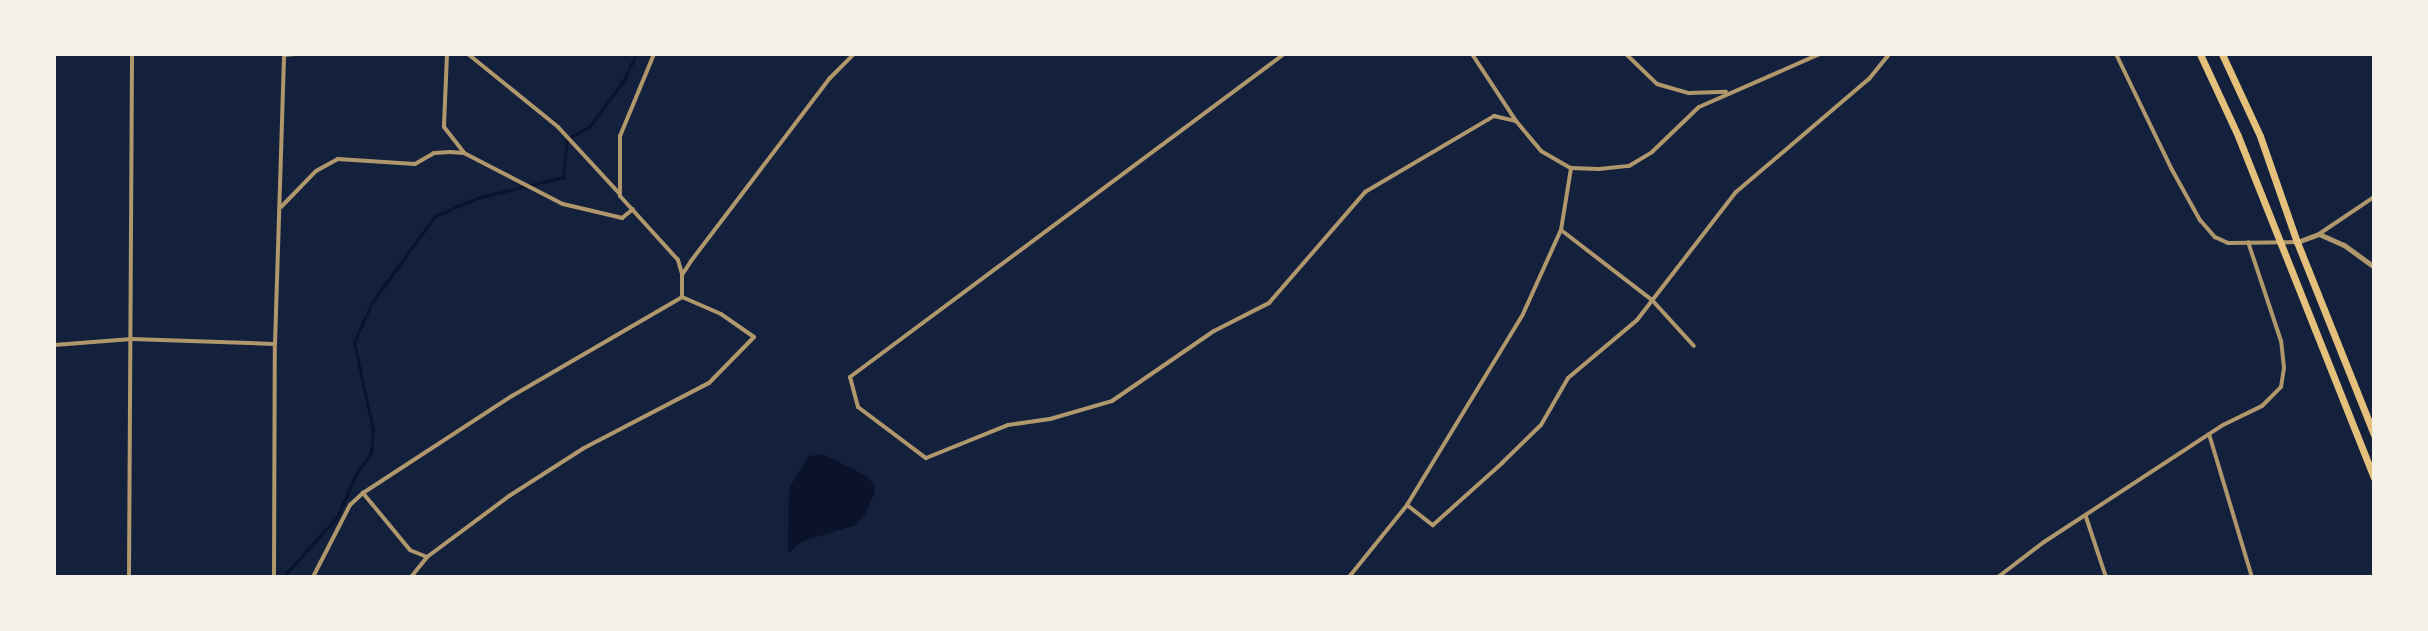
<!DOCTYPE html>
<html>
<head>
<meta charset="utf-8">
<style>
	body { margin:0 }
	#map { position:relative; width:2428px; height:631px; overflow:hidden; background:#14213d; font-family:Ubuntu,sans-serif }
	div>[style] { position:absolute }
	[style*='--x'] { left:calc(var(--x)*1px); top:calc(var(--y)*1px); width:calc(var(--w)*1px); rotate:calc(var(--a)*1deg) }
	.water>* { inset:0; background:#0b132b }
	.stream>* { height:3px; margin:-1.5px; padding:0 1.5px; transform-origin:1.5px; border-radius:1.5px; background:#0b132b }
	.minor>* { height:4px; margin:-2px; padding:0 2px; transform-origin:2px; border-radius:2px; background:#b1986c }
	.tertiary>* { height:5px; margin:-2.5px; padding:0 2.5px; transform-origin:2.5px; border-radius:2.5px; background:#b1986c }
	.trunk>* { height:7px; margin:-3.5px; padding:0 3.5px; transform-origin:3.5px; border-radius:3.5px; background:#e5c07b }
	span { translate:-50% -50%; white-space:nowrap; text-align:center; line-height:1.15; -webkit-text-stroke:7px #f6f1e7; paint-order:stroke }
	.frame { position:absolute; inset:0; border:56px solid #f6f1e7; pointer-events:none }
</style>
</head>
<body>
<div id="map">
	<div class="water">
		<i style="clip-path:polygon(823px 454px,867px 476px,875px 486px,874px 494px,866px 513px,856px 525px,803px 541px,788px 553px,789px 488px,809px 456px)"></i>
	</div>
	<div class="stream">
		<i style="--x:283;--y:577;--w:81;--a:-48"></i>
		<i style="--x:337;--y:517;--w:49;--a:-66"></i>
		<i style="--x:357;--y:472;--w:24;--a:-54"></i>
		<i style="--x:371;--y:453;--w:23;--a:-85"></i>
		<i style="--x:373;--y:430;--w:90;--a:-102.2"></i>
		<i style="--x:354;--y:342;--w:44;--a:-65.8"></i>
		<i style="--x:372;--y:302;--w:107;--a:-53.8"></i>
		<i style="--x:435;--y:216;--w:46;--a:-23.2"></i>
		<i style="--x:477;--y:198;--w:89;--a:-13.7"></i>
		<i style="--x:563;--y:177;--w:38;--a:-84"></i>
		<i style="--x:567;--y:139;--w:26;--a:-29"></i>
		<i style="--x:590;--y:126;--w:56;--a:-53.7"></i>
		<i style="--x:623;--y:81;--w:30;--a:-64"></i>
	</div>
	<div class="minor">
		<i style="--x:447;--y:54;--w:73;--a:92.4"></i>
		<i style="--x:444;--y:127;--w:33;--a:52"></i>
		<i style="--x:468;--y:54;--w:116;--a:39"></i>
		<i style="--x:558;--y:127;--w:90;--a:47.3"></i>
		<i style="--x:654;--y:54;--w:89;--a:112.5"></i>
		<i style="--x:620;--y:136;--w:60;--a:90"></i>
		<i style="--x:620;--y:196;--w:86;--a:47.8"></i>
		<i style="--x:678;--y:260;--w:15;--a:74"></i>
		<i style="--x:1284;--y:54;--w:541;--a:143.34"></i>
		<i style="--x:850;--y:377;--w:31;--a:75"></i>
		<i style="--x:858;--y:407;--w:85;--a:36.9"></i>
		<i style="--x:926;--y:458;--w:88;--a:-21.9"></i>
		<i style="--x:1008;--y:425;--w:42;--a:-8.1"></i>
		<i style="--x:1050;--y:419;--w:65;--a:-16.2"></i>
		<i style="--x:1112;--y:401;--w:124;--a:-34.5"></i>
		<i style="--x:1214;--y:331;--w:62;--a:-27"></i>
		<i style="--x:1269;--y:303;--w:147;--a:-49.1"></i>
		<i style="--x:1365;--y:192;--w:150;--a:-30.5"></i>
		<i style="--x:1494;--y:116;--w:23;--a:13"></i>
		<i style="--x:1472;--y:54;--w:80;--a:56.7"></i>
		<i style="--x:1516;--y:121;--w:39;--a:50"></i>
		<i style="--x:1541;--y:151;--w:34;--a:30"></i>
		<i style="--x:1571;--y:168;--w:28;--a:2"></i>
		<i style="--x:1599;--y:169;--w:30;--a:-6"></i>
		<i style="--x:1629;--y:166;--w:27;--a:-31"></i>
		<i style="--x:1652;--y:152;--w:65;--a:-43.8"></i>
		<i style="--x:1699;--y:107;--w:132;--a:-23.7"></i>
		<i style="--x:1626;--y:54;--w:43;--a:44.1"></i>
		<i style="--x:1657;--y:84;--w:33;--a:16"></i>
		<i style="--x:1689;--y:93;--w:37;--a:-2"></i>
		<i style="--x:2116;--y:54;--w:127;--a:64.2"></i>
		<i style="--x:2171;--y:168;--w:60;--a:60.9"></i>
		<i style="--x:2200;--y:220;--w:23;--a:49"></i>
		<i style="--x:2215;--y:237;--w:14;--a:25"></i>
		<i style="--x:2228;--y:243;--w:69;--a:-0.8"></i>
		<i style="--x:284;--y:55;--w:11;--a:-5"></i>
		<i style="--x:281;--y:207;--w:50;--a:-45.8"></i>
		<i style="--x:316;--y:171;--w:25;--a:-29"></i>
		<i style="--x:338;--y:159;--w:77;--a:3.7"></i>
		<i style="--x:415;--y:164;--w:22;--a:-30"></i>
		<i style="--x:434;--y:153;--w:16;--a:-4"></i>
		<i style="--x:450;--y:152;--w:14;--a:4"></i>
		<i style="--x:464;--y:153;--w:111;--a:27.3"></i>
		<i style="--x:563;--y:204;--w:61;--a:13.3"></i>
		<i style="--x:622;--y:218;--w:14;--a:-39"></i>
		<i style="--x:1561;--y:230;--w:115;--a:37.6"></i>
		<i style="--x:1652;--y:300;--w:62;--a:47.6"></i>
		<i style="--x:2319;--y:234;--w:66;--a:-33.9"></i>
		<i style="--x:54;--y:345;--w:78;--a:-4.4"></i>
		<i style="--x:132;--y:339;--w:143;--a:2"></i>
		<i style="--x:2209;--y:434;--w:149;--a:73.3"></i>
		<i style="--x:1407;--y:505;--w:33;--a:38"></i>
		<i style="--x:1433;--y:525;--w:93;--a:-41.9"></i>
		<i style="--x:1502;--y:463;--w:54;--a:-44.3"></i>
		<i style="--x:1541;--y:425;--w:54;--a:-60.1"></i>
		<i style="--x:1568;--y:378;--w:90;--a:-40"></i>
		<i style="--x:1637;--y:320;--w:162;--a:-52.3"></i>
		<i style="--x:1736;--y:192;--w:175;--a:-40.4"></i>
		<i style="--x:1869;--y:79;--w:32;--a:-51"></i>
		<i style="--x:2086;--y:517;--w:63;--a:71.6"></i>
		<i style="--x:427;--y:557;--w:18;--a:-158"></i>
		<i style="--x:410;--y:550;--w:74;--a:-129.5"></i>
		<i style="--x:363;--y:493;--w:178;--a:-33.1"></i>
		<i style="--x:512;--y:396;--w:197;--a:-30.2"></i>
		<i style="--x:682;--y:297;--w:22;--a:-90"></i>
		<i style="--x:682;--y:275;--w:17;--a:-57"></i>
		<i style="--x:691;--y:261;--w:230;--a:-52.8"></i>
		<i style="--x:830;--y:78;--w:34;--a:-45"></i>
		<i style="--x:129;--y:577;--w:523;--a:-89.67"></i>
		<i style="--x:274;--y:577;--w:233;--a:-89.8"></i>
		<i style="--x:275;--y:344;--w:290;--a:-88.2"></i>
		<i style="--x:313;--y:577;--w:81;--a:-62.8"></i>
		<i style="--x:350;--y:505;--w:18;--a:-43"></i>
		<i style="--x:411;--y:577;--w:26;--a:-51"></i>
		<i style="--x:427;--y:557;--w:102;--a:-36.6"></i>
		<i style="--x:509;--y:496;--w:89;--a:-32.6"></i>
		<i style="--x:584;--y:448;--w:141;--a:-27.5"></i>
		<i style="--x:709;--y:383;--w:64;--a:-45.6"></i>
		<i style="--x:754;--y:337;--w:40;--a:-145.1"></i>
		<i style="--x:721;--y:314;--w:43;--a:-156.4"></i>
		<i style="--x:1349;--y:577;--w:92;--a:-51.1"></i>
		<i style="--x:1407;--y:505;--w:223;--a:-58.7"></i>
		<i style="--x:1523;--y:314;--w:92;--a:-65.7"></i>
		<i style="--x:1561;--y:230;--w:63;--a:-80.8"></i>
		<i style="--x:1998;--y:577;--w:58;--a:-37.3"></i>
		<i style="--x:2044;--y:542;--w:214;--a:-33.2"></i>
		<i style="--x:2223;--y:425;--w:43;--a:-26"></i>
		<i style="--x:2262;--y:406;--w:27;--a:-45"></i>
		<i style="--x:2281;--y:387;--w:19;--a:-81"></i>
		<i style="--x:2284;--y:368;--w:27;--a:-96"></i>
		<i style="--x:2281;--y:341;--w:104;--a:-108.4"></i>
	</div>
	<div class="tertiary">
		<i style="--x:2297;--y:242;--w:23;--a:-20"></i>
		<i style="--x:2319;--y:234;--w:27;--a:24"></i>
		<i style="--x:2344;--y:245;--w:37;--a:36"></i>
	</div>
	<div class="trunk">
		<i style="--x:2200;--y:54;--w:90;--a:65.1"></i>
		<i style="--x:2238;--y:136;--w:368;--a:68.3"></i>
		<i style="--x:2222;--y:54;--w:90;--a:65.1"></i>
		<i style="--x:2260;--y:136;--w:112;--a:70.8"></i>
		<i style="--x:2297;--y:242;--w:208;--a:68.2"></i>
	</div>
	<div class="frame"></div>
</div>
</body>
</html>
